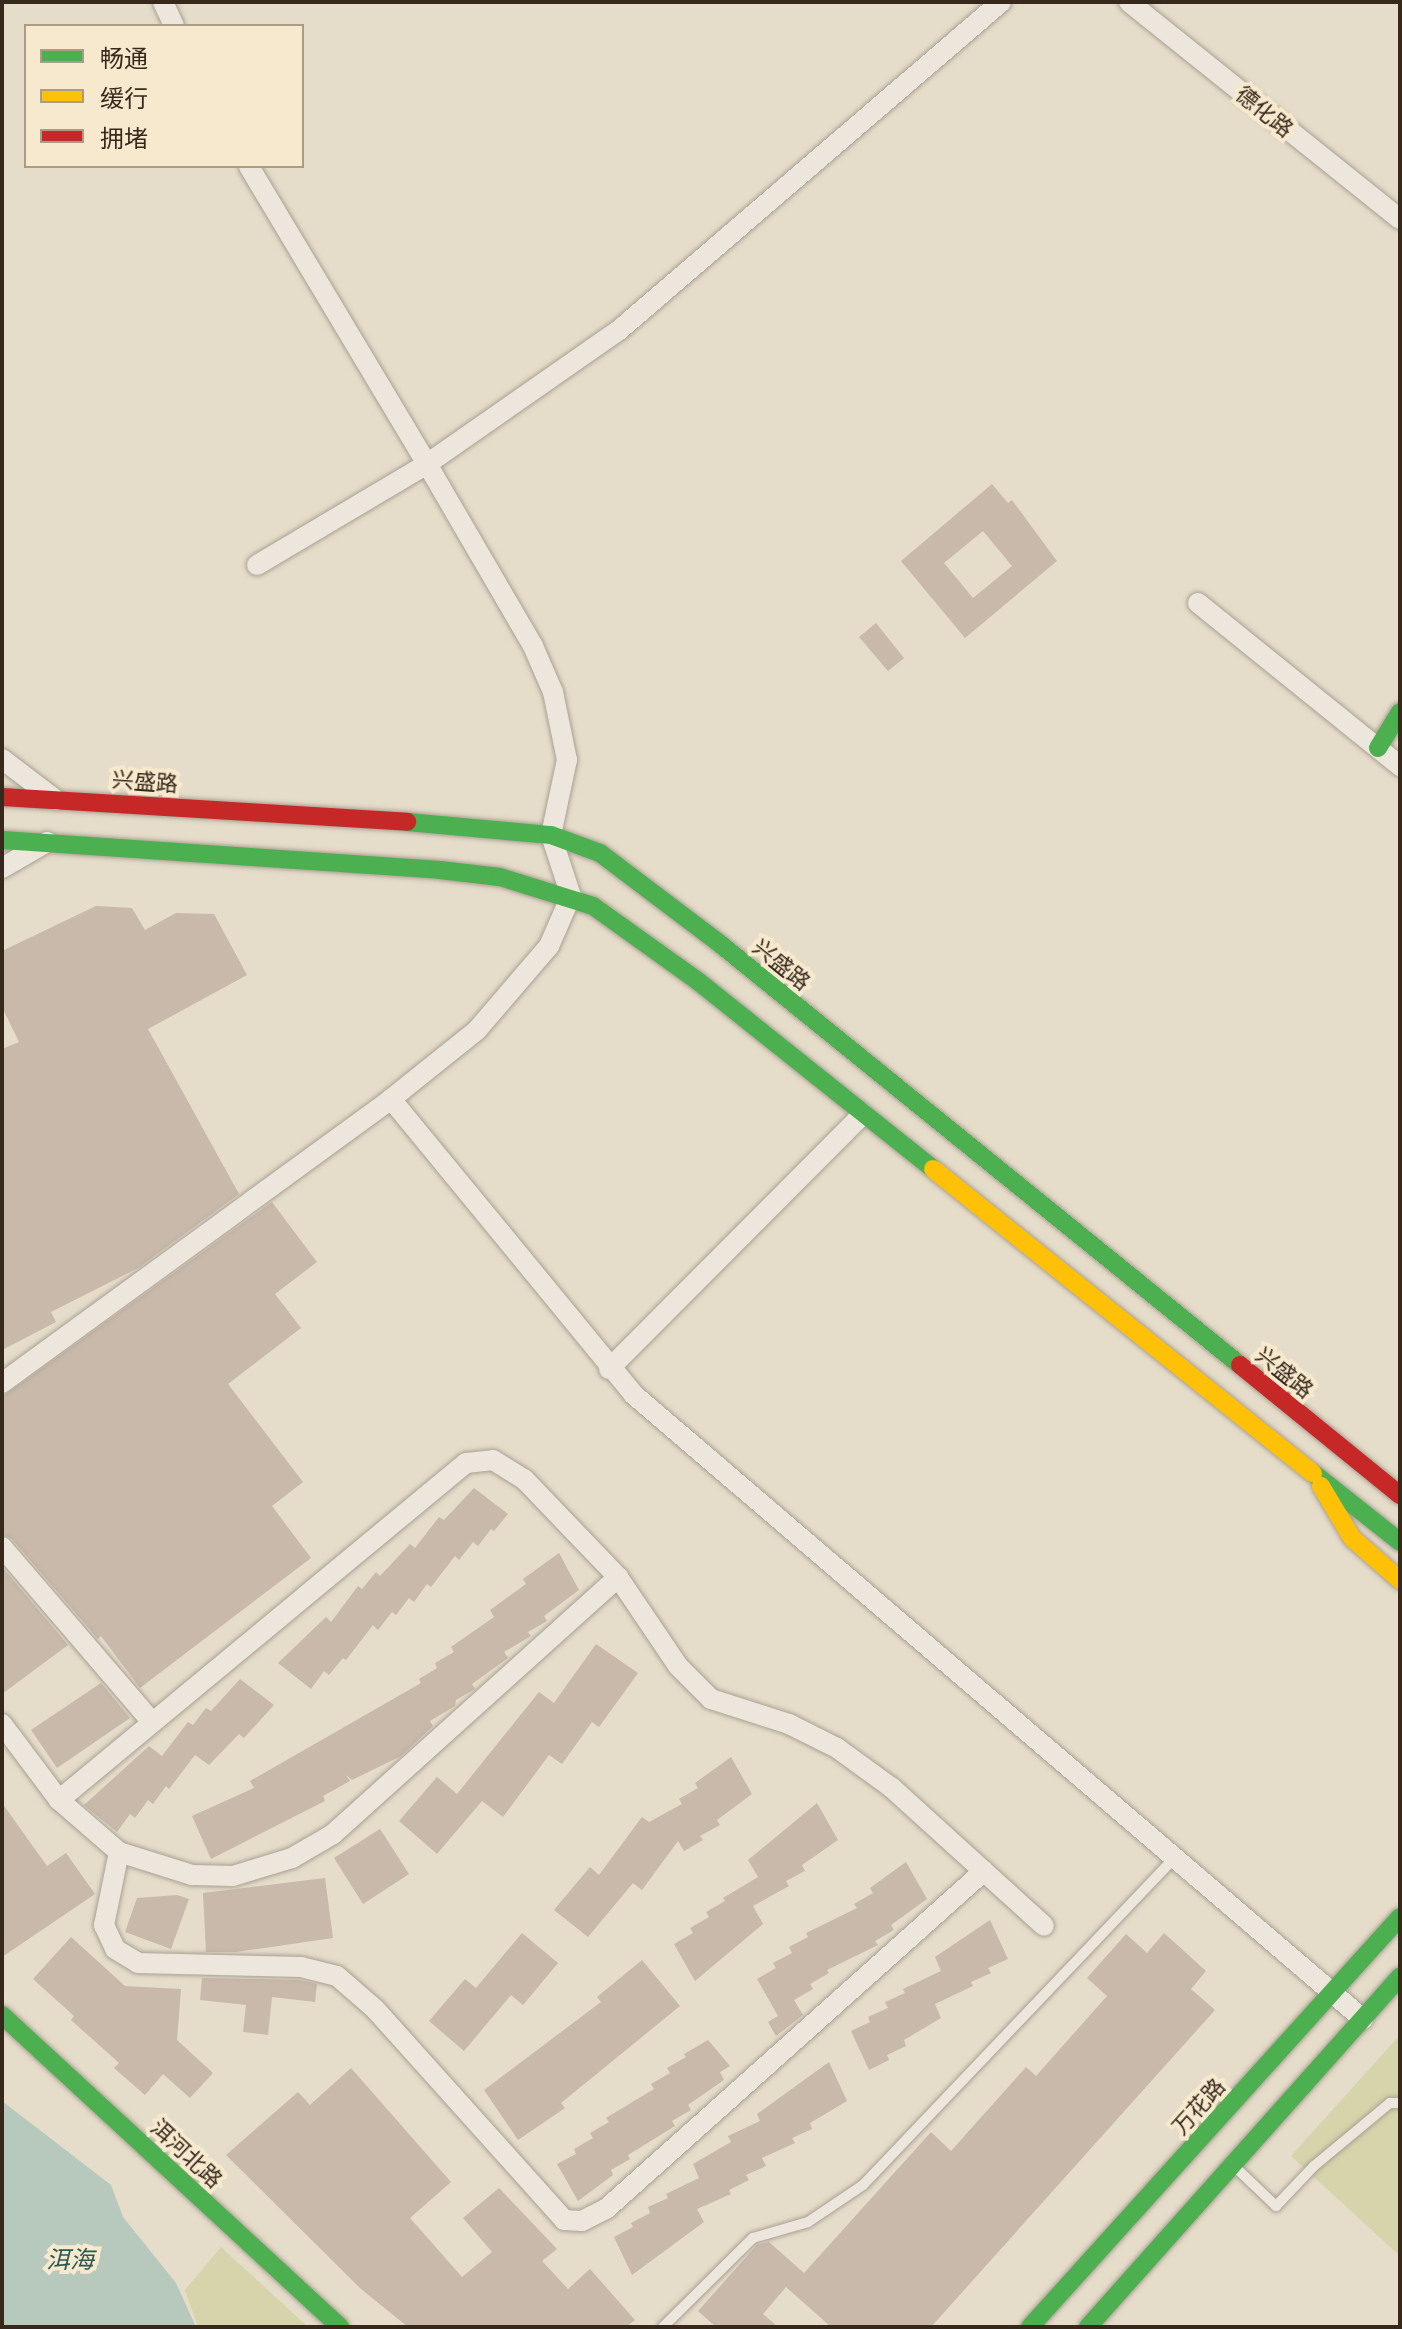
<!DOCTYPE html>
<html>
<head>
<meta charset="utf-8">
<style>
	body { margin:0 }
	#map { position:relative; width:1402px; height:2329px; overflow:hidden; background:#e5dcc9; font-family:"Playfair Display","Noto Sans SC",serif }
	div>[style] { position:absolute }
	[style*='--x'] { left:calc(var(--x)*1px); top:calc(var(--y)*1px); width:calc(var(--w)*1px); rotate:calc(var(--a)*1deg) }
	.green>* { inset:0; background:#d6d4ab }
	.water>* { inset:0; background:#b6c9bc }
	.building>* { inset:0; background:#c8b9aa }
	.roads { filter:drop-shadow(0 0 2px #a9a093) drop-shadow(0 0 2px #a9a093) }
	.lane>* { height:10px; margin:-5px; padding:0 5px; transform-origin:5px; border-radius:5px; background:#ece6dc }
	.street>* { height:20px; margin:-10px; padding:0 10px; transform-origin:10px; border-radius:10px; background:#ece6dc }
	.fast>* { height:18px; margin:-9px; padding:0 9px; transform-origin:9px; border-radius:9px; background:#4caf50 }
	.slow>* { height:18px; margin:-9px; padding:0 9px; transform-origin:9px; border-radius:9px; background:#ffc107 }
	.jam>* { height:18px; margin:-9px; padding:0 9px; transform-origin:9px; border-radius:9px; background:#c62828 }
	span { translate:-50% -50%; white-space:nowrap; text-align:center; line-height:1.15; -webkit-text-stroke:8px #f7e9ce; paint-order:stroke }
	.street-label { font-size:22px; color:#37281c }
	.water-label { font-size:24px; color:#2a5853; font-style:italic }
	.frame { position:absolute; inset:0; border:4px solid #37281c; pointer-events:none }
	.legend { position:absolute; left:24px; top:24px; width:280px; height:144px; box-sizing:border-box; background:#f7e9ce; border:2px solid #aa9c87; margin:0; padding:10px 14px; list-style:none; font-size:24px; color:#37281c }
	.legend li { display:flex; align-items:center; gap:16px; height:40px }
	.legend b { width:40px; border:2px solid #aa9c87 }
</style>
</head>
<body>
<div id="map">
	<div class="green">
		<i style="clip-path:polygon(1400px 2035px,1400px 2256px,1291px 2156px)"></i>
		<i style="clip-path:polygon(221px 2247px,308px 2327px,198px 2327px,185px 2290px)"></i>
	</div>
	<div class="water">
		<i style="clip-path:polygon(2px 2101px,111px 2185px,123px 2217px,176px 2283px,196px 2327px,2px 2327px)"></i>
	</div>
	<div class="building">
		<i style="clip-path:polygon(evenodd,992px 484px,1008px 503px,1012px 500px,1057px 561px,965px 638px,901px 561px,992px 484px,983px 531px,1012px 566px,973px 598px,944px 563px,983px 531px)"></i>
		<i style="clip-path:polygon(876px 623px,904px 658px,888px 671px,859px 637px)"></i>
		<i style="clip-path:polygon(96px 906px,132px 908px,145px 930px,176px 913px,214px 914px,247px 975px,148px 1029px,239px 1194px,138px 1268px,51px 1312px,56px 1322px,2px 1350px,2px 1049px,19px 1042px,2px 1007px,2px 951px)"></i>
		<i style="clip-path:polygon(272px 1202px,317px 1262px,275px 1294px,301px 1328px,228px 1384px,303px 1482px,272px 1506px,311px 1558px,140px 1688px,101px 1636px,98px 1639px,12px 1539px,2px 1534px,2px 1397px)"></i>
		<i style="clip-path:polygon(474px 1488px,508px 1514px,494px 1531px,491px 1529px,478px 1546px,473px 1542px,459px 1560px,455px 1556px,431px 1587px,427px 1584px,414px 1602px,409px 1598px,396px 1615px,392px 1612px,378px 1630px,373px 1625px,346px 1660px,343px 1658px,329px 1675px,324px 1671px,311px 1689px,278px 1663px,326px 1617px,331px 1622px,358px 1586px,362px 1589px,376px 1572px,380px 1576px,410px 1544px,415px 1548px,439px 1517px,444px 1520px)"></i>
		<i style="clip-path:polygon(559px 1553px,579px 1590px,544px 1616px,547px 1621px,528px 1632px,531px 1636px,504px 1652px,508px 1658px,472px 1684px,475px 1689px,456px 1700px,455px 1706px,430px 1721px,433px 1726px,401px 1756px,352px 1780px,346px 1775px,350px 1781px,323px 1796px,325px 1801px,211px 1859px,192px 1816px,254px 1788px,250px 1781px,421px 1683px,419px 1679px,437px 1668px,435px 1663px,454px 1652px,451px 1647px,494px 1617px,490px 1610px,526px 1584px,523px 1579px)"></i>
		<i style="clip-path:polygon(2px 1567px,68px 1645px,2px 1694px)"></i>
		<i style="clip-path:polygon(596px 1644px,638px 1673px,599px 1727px,592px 1722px,562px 1764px,549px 1755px,503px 1817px,482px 1801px,437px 1854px,399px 1821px,437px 1777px,457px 1794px,539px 1692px,554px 1703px)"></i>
		<i style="clip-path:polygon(240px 1679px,274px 1705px,244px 1738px,239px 1734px,209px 1765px,195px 1755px,169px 1789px,166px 1786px,153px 1804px,148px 1800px,135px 1818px,130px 1814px,117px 1832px,84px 1805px,149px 1746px,162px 1756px,188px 1722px,193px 1725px,206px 1708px,211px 1711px)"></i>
		<i style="clip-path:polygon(101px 1683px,130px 1718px,57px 1768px,31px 1730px)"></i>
		<i style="clip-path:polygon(731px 1757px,752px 1794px,717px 1820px,720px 1825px,700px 1836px,703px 1840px,684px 1851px,678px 1841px,642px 1890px,633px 1883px,588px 1937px,554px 1910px,590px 1867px,599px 1875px,642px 1817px,649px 1822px,682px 1804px,679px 1799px,698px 1788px,695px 1783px)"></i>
		<i style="clip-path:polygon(2px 1803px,47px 1866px,66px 1853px,95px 1894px,2px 1957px)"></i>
		<i style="clip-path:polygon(817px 1803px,838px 1840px,802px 1865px,805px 1871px,786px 1881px,789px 1886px,753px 1906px,763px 1924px,695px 1981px,674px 1944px,693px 1933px,690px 1928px,709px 1917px,706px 1912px,725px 1901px,723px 1898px,758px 1877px,748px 1860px)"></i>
		<i style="clip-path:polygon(380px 1829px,409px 1874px,363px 1904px,334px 1858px)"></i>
		<i style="clip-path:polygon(906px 1862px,927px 1899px,891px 1925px,894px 1930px,875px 1941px,878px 1945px,827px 1970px,829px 1973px,810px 1984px,813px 1989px,794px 2000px,803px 2015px,776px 2036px,768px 2022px,778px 2016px,757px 1979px,776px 1968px,773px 1963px,792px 1953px,789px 1947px,808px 1937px,806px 1933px,857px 1908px,854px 1904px,873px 1893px,870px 1888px)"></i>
		<i style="clip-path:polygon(325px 1878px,333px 1938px,236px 1952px,206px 1952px,203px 1893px)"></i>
		<i style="clip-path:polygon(177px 1895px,189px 1899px,171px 1949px,125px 1932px,137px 1898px)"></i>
		<i style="clip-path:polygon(990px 1920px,1008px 1959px,988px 1968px,991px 1973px,971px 1982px,973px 1986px,935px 2004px,941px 2018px,904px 2040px,906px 2046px,887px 2055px,889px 2060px,869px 2070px,851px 2031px,870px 2022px,868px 2017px,888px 2008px,885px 2002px,905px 1993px,903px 1989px,941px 1971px,935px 1957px)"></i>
		<i style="clip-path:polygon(522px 1933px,558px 1963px,523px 2005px,511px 1995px,464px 2051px,429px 2021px,465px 1979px,476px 1988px)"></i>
		<i style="clip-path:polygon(1164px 1933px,1206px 1971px,1191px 1989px,1215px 2010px,931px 2327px,831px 2327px,786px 2287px,763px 2314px,778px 2327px,716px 2327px,698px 2311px,757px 2245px,769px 2242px,804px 2273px,931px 2132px,951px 2151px,1026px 2067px,1036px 2076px,1107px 1996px,1087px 1978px,1126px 1934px,1147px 1953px)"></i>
		<i style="clip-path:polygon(71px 1937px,125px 1986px,181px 1989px,177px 2040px,213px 2073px,190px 2098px,163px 2074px,145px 2095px,114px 2068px,119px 2063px,71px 2020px,74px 2016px,33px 1979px)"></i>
		<i style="clip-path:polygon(642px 1960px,680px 2006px,561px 2103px,565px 2108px,518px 2140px,484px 2090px,601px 2002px,597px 1997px)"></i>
		<i style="clip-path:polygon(202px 1978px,299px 1980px,317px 1984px,315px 2002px,272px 1997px,268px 2035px,243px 2032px,246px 2005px,200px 2000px)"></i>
		<i style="clip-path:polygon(708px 2040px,730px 2066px,720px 2072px,724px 2080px,688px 2105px,691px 2110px,672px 2121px,675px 2126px,628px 2155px,630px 2159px,611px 2170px,613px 2175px,578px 2201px,557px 2164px,576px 2154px,574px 2149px,593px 2138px,590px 2133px,609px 2122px,606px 2118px,654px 2089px,651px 2084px,670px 2073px,667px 2068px,686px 2057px,684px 2054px)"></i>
		<i style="clip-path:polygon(829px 2062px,847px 2101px,810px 2123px,812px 2129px,792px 2138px,795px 2143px,762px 2158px,766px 2166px,746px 2175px,749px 2180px,729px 2190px,731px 2194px,697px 2209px,704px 2222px,632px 2275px,614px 2237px,633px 2227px,631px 2223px,650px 2213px,648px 2207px,668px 2198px,666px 2194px,699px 2178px,693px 2164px,731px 2142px,728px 2136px,760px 2121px,757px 2114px)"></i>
		<i style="clip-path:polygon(351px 2068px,451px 2182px,410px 2218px,462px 2277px,492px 2252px,463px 2218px,499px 2188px,557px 2249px,542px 2261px,568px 2289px,590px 2269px,635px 2320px,626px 2327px,408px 2327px,361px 2289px,226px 2155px,298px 2092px,310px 2105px)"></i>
	</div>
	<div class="roads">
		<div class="lane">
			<i style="--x:1234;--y:2166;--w:58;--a:43.6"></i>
			<i style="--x:1276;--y:2206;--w:55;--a:-46.5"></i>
			<i style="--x:1314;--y:2166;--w:99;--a:-39.7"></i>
			<i style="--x:1390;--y:2103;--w:10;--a:0"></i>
			<i style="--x:663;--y:2327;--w:127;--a:-44.7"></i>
			<i style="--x:753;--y:2238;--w:57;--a:-16.2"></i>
			<i style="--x:808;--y:2222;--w:66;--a:-33.9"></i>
			<i style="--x:863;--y:2185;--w:451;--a:-46.4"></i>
		</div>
		<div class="street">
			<i style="--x:163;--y:2;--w:26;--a:65"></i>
			<i style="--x:1129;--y:2;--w:347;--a:38.7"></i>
			<i style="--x:257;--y:565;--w:198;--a:-30.7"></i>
			<i style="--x:427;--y:464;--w:233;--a:-34.9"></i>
			<i style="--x:618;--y:331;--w:505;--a:-40.66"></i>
			<i style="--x:1198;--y:603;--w:260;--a:38.9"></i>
			<i style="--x:2;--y:759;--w:68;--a:37.2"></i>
			<i style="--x:2;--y:868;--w:52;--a:-30"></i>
			<i style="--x:391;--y:1099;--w:382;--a:50.6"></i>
			<i style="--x:633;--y:1394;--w:961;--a:40.57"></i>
			<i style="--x:609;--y:1369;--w:360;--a:-45.1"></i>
			<i style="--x:2;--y:1383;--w:482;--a:-36.1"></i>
			<i style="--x:391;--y:1099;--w:110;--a:-38.7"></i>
			<i style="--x:477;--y:1030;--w:111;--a:-49.4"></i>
			<i style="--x:549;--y:946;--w:55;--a:-66.3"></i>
			<i style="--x:571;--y:896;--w:64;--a:-108.2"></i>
			<i style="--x:551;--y:835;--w:77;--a:-78"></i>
			<i style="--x:567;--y:760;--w:69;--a:-101.6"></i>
			<i style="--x:553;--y:692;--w:50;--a:-113.5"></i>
			<i style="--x:533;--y:646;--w:211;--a:-120.2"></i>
			<i style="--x:427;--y:464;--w:347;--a:-120.9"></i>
			<i style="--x:2;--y:1547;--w:230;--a:49.4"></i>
			<i style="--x:2;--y:1724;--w:95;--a:53.1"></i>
			<i style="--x:59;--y:1800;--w:79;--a:40.9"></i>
			<i style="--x:119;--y:1852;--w:77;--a:17.5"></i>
			<i style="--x:192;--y:1875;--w:41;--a:1.4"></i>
			<i style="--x:233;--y:1876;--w:62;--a:-17"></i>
			<i style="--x:292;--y:1858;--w:48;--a:-30.3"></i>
			<i style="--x:333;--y:1834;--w:384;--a:-42"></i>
			<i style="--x:59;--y:1800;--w:528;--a:-39.63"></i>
			<i style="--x:466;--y:1463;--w:27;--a:-6"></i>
			<i style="--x:493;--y:1460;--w:36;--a:32"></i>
			<i style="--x:524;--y:1479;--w:136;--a:46.2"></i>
			<i style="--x:618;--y:1577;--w:107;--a:56"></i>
			<i style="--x:678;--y:1666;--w:47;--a:45"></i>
			<i style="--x:711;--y:1699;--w:82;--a:17.8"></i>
			<i style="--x:789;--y:1724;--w:54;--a:26.6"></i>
			<i style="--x:837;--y:1748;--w:68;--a:36"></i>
			<i style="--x:892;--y:1788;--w:205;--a:42.2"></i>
			<i style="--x:119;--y:1852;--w:75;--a:101.6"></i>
			<i style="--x:104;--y:1925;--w:26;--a:65"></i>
			<i style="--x:115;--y:1949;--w:27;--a:31"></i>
			<i style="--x:138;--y:1963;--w:163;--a:1.4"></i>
			<i style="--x:301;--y:1967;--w:37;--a:14"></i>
			<i style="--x:337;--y:1976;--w:50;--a:41"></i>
			<i style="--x:375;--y:2009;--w:283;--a:48.1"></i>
			<i style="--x:564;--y:2220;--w:18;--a:3"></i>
			<i style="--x:582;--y:2221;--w:27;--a:-27"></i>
			<i style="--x:606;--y:2209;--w:507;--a:-41.8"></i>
		</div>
		<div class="fast">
			<i style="--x:1378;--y:748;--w:42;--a:-58.6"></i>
			<i style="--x:407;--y:822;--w:145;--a:5.2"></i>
			<i style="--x:551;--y:835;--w:52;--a:20.2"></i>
			<i style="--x:600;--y:853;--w:149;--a:37.1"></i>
			<i style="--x:719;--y:943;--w:670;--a:39.01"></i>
			<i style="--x:2;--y:840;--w:439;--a:3.9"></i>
			<i style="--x:440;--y:870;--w:60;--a:6.7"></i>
			<i style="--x:500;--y:877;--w:97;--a:17.3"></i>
			<i style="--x:593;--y:906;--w:130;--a:35.6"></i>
			<i style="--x:699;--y:982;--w:300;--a:38.6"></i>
			<i style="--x:1313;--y:1473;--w:111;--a:38.4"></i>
			<i style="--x:2;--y:2015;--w:460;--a:42.7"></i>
			<i style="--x:1030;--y:2327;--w:552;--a:-47.94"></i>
			<i style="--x:1088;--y:2327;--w:469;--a:-48.3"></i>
		</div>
		<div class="slow">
			<i style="--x:933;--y:1169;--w:487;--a:38.7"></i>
			<i style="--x:1321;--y:1486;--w:61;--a:59.2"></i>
			<i style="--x:1352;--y:1538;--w:64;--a:41.2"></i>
		</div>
		<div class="jam">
			<i style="--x:2;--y:797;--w:406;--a:3.5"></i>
			<i style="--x:1240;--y:1365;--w:206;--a:39.1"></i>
		</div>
	</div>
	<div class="street-label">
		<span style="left:1265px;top:111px;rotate:39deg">德化路</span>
		<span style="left:145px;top:781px;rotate:4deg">兴盛路</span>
		<span style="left:782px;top:964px;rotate:39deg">兴盛路</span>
		<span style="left:1285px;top:1372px;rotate:39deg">兴盛路</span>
		<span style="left:1198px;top:2106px;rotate:-48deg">万花路</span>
		<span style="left:187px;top:2153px;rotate:43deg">洱河北路</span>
	</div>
	<div class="water-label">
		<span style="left:70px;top:2259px">洱海</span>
	</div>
	<div class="frame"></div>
	<ul class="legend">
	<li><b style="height:10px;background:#4caf50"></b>畅通</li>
	<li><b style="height:10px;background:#ffc107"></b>缓行</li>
	<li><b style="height:10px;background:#c62828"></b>拥堵</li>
	</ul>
</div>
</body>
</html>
